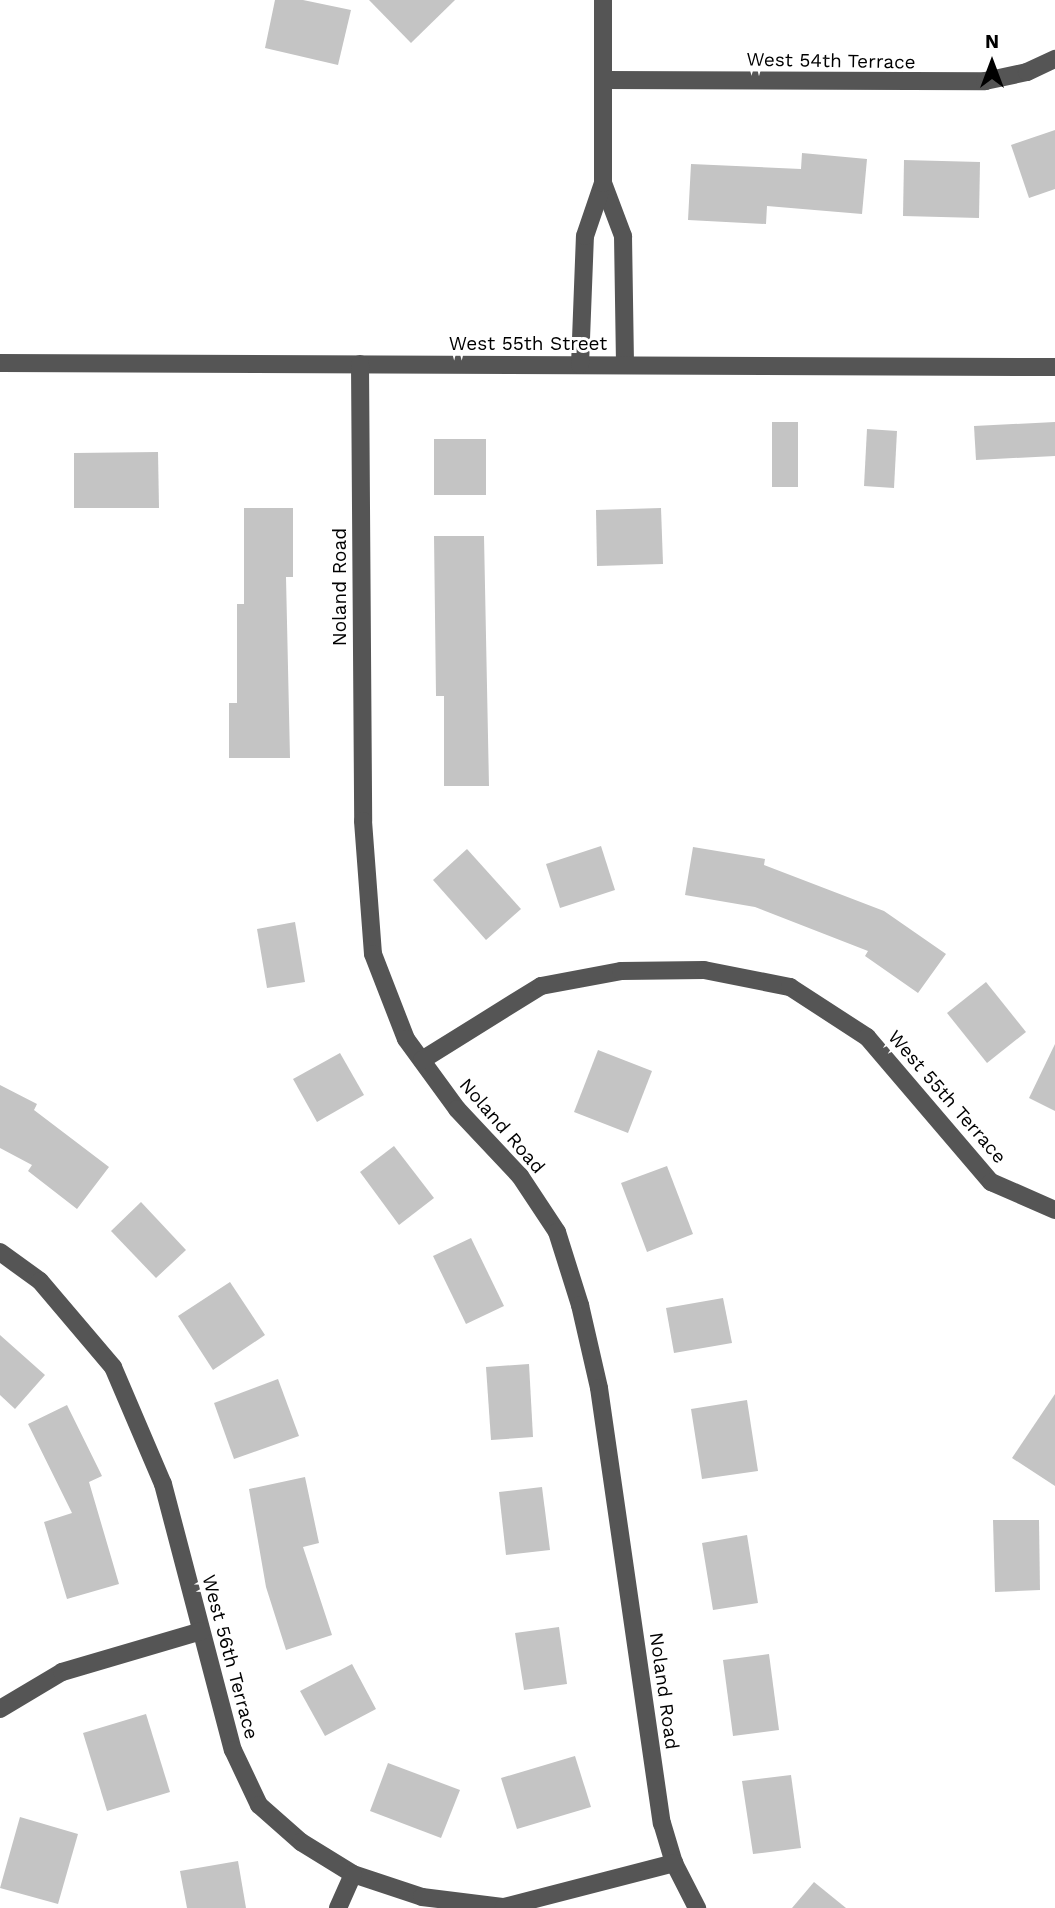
<!DOCTYPE html>
<html>
<head>
<meta charset="utf-8">
<style>
	body { margin:0 }
	#map { position:relative; width:1055px; height:1908px; overflow:hidden; background:#fff; font-family:"Work Sans",sans-serif }
	div>[style] { position:absolute }
	[style*='--x'] { left:calc(var(--x)*1px); top:calc(var(--y)*1px); width:calc(var(--w)*1px); rotate:calc(var(--a)*1deg) }
	.building>* { inset:0; background:#c4c4c4 }
	.minor>* { height:18px; margin:-9px; padding:0 9px; transform-origin:9px; border-radius:9px; background:#555 }
	span { translate:-50% -50%; white-space:nowrap; text-align:center; line-height:1.15; -webkit-text-stroke:6px #fff; paint-order:stroke }
	.street-label { font-size:19px; color:#000 }
	.north { position:absolute; left:957px; top:28px; width:70px; height:70px; -webkit-text-stroke:5px #fff; paint-order:stroke; rotate:0deg; font-size:19px; font-weight:700; line-height:28px; text-align:center; color:#000 }
	.north::after { content:''; display:block; margin:auto; width:24px; height:32px; background:#000; clip-path:polygon(50% 0,100% 100%,50% 72%,0 100%) }
</style>
</head>
<body>
<div id="map">
	<div class="building">
		<i style="clip-path:polygon(275px 0,303px 0,351px 10px,338px 65px,265px 48px)"></i>
		<i style="clip-path:polygon(369px 0,455px 0,411px 43px)"></i>
		<i style="clip-path:polygon(1055px 130px,1055px 189px,1029px 198px,1011px 145px)"></i>
		<i style="clip-path:polygon(802px 153px,867px 159px,862px 214px,767px 206px,766px 224px,688px 220px,691px 164px,801px 169px)"></i>
		<i style="clip-path:polygon(904px 160px,980px 162px,979px 218px,903px 216px)"></i>
		<i style="clip-path:polygon(772px 422px,798px 422px,798px 487px,772px 487px)"></i>
		<i style="clip-path:polygon(1055px 422px,1055px 456px,976px 460px,974px 426px)"></i>
		<i style="clip-path:polygon(867px 429px,897px 431px,894px 488px,864px 486px)"></i>
		<i style="clip-path:polygon(434px 439px,486px 439px,486px 495px,434px 495px)"></i>
		<i style="clip-path:polygon(158px 452px,159px 508px,74px 508px,74px 453px)"></i>
		<i style="clip-path:polygon(244px 508px,293px 508px,293px 577px,286px 577px,290px 758px,229px 758px,229px 703px,237px 703px,237px 604px,244px 604px)"></i>
		<i style="clip-path:polygon(661px 508px,663px 564px,597px 566px,596px 510px)"></i>
		<i style="clip-path:polygon(434px 536px,484px 536px,489px 786px,444px 786px,444px 696px,436px 696px)"></i>
		<i style="clip-path:polygon(601px 846px,615px 890px,560px 908px,546px 864px)"></i>
		<i style="clip-path:polygon(693px 847px,765px 859px,764px 865px,884px 911px,946px 954px,918px 993px,865px 956px,868px 951px,755px 907px,685px 895px)"></i>
		<i style="clip-path:polygon(467px 849px,521px 909px,486px 940px,433px 880px)"></i>
		<i style="clip-path:polygon(295px 922px,305px 982px,267px 988px,257px 929px)"></i>
		<i style="clip-path:polygon(986px 982px,1026px 1032px,987px 1063px,947px 1013px)"></i>
		<i style="clip-path:polygon(1055px 1044px,1055px 1111px,1029px 1098px)"></i>
		<i style="clip-path:polygon(598px 1050px,652px 1071px,628px 1133px,574px 1112px)"></i>
		<i style="clip-path:polygon(340px 1053px,364px 1095px,317px 1122px,293px 1079px)"></i>
		<i style="clip-path:polygon(0 1085px,37px 1104px,34px 1110px,109px 1167px,77px 1209px,28px 1171px,32px 1165px,0 1148px)"></i>
		<i style="clip-path:polygon(394px 1146px,434px 1198px,399px 1225px,360px 1172px)"></i>
		<i style="clip-path:polygon(667px 1166px,693px 1234px,647px 1252px,621px 1183px)"></i>
		<i style="clip-path:polygon(141px 1202px,186px 1250px,156px 1278px,111px 1231px)"></i>
		<i style="clip-path:polygon(471px 1238px,504px 1306px,466px 1324px,433px 1256px)"></i>
		<i style="clip-path:polygon(230px 1282px,265px 1335px,213px 1370px,178px 1316px)"></i>
		<i style="clip-path:polygon(723px 1298px,732px 1343px,674px 1353px,666px 1308px)"></i>
		<i style="clip-path:polygon(0 1335px,45px 1375px,15px 1409px,0 1395px)"></i>
		<i style="clip-path:polygon(529px 1364px,533px 1437px,491px 1440px,486px 1367px)"></i>
		<i style="clip-path:polygon(278px 1379px,299px 1436px,234px 1459px,214px 1403px)"></i>
		<i style="clip-path:polygon(1055px 1394px,1055px 1486px,1012px 1458px)"></i>
		<i style="clip-path:polygon(747px 1400px,758px 1471px,702px 1479px,691px 1409px)"></i>
		<i style="clip-path:polygon(67px 1405px,102px 1476px,89px 1482px,119px 1584px,67px 1599px,44px 1522px,72px 1513px,28px 1424px)"></i>
		<i style="clip-path:polygon(305px 1477px,319px 1543px,303px 1547px,332px 1635px,286px 1650px,266px 1587px,249px 1489px)"></i>
		<i style="clip-path:polygon(542px 1487px,550px 1550px,506px 1555px,499px 1492px)"></i>
		<i style="clip-path:polygon(993px 1520px,1039px 1520px,1040px 1590px,995px 1592px)"></i>
		<i style="clip-path:polygon(747px 1535px,758px 1603px,713px 1610px,702px 1543px)"></i>
		<i style="clip-path:polygon(559px 1627px,567px 1684px,524px 1690px,515px 1633px)"></i>
		<i style="clip-path:polygon(769px 1654px,779px 1730px,733px 1736px,723px 1660px)"></i>
		<i style="clip-path:polygon(352px 1664px,376px 1709px,325px 1736px,300px 1691px)"></i>
		<i style="clip-path:polygon(146px 1714px,170px 1792px,107px 1811px,83px 1733px)"></i>
		<i style="clip-path:polygon(575px 1756px,591px 1807px,517px 1829px,501px 1778px)"></i>
		<i style="clip-path:polygon(388px 1763px,460px 1790px,441px 1838px,370px 1811px)"></i>
		<i style="clip-path:polygon(791px 1775px,801px 1848px,753px 1854px,742px 1781px)"></i>
		<i style="clip-path:polygon(20px 1817px,78px 1834px,58px 1904px,0 1888px)"></i>
		<i style="clip-path:polygon(238px 1861px,246px 1908px,187px 1908px,180px 1871px)"></i>
		<i style="clip-path:polygon(814px 1882px,846px 1908px,792px 1908px)"></i>
	</div>
	<div class="minor">
		<i style="--x:604;--y:80;--w:381;--a:0.2"></i>
		<i style="--x:985;--y:81;--w:43;--a:-12.1"></i>
		<i style="--x:1027;--y:72;--w:31;--a:-25"></i>
		<i style="--x:603;--y:183;--w:57;--a:69.3"></i>
		<i style="--x:623;--y:236;--w:129;--a:89.1"></i>
		<i style="--x:0;--y:363;--w:1055;--a:0.22"></i>
		<i style="--x:360;--y:364;--w:457;--a:89.6"></i>
		<i style="--x:363;--y:821;--w:133;--a:85.7"></i>
		<i style="--x:373;--y:954;--w:91;--a:68.8"></i>
		<i style="--x:406;--y:1039;--w:87;--a:53.9"></i>
		<i style="--x:457;--y:1109;--w:92;--a:46.8"></i>
		<i style="--x:520;--y:1176;--w:67;--a:56.5"></i>
		<i style="--x:557;--y:1232;--w:77;--a:72.5"></i>
		<i style="--x:580;--y:1305;--w:85;--a:77.1"></i>
		<i style="--x:599;--y:1388;--w:440;--a:81.8"></i>
		<i style="--x:662;--y:1823;--w:42;--a:73.3"></i>
		<i style="--x:674;--y:1863;--w:51;--a:62.9"></i>
		<i style="--x:580;--y:365;--w:129;--a:-87.8"></i>
		<i style="--x:585;--y:236;--w:56;--a:-71.2"></i>
		<i style="--x:603;--y:183;--w:183;--a:-90"></i>
		<i style="--x:422;--y:1060;--w:140;--a:-31.9"></i>
		<i style="--x:541;--y:986;--w:81;--a:-10.6"></i>
		<i style="--x:621;--y:971;--w:83;--a:-0.7"></i>
		<i style="--x:704;--y:970;--w:88;--a:11.2"></i>
		<i style="--x:790;--y:987;--w:92;--a:33"></i>
		<i style="--x:867;--y:1037;--w:191;--a:49.5"></i>
		<i style="--x:991;--y:1182;--w:70;--a:23.6"></i>
		<i style="--x:0;--y:1252;--w:49;--a:35.9"></i>
		<i style="--x:40;--y:1281;--w:113;--a:49.7"></i>
		<i style="--x:113;--y:1367;--w:127;--a:66.9"></i>
		<i style="--x:163;--y:1484;--w:275;--a:75.3"></i>
		<i style="--x:233;--y:1750;--w:61;--a:64.7"></i>
		<i style="--x:259;--y:1805;--w:56;--a:41.4"></i>
		<i style="--x:301;--y:1842;--w:61;--a:31.6"></i>
		<i style="--x:353;--y:1874;--w:73;--a:18.4"></i>
		<i style="--x:422;--y:1897;--w:83;--a:7"></i>
		<i style="--x:504;--y:1907;--w:176;--a:-14.5"></i>
		<i style="--x:0;--y:1709;--w:72;--a:-30.8"></i>
		<i style="--x:62;--y:1672;--w:145;--a:-16.4"></i>
		<i style="--x:338;--y:1908;--w:37;--a:-66"></i>
	</div>
	<div class="street-label">
		<span style="left:831px;top:61px;rotate:1deg">West 54th Terrace</span>
		<span style="left:528px;top:344px">West 55th Street</span>
		<span style="left:340px;top:587px;rotate:-90deg">Noland Road</span>
		<span style="left:947px;top:1097px;rotate:49deg">West 55th Terrace</span>
		<span style="left:502px;top:1126px;rotate:49deg">Noland Road</span>
		<span style="left:230px;top:1657px;rotate:75deg">West 56th Terrace</span>
		<span style="left:664px;top:1691px;rotate:82deg">Noland Road</span>
	</div>
	<div class="north">N</div>
</div>
</body>
</html>
